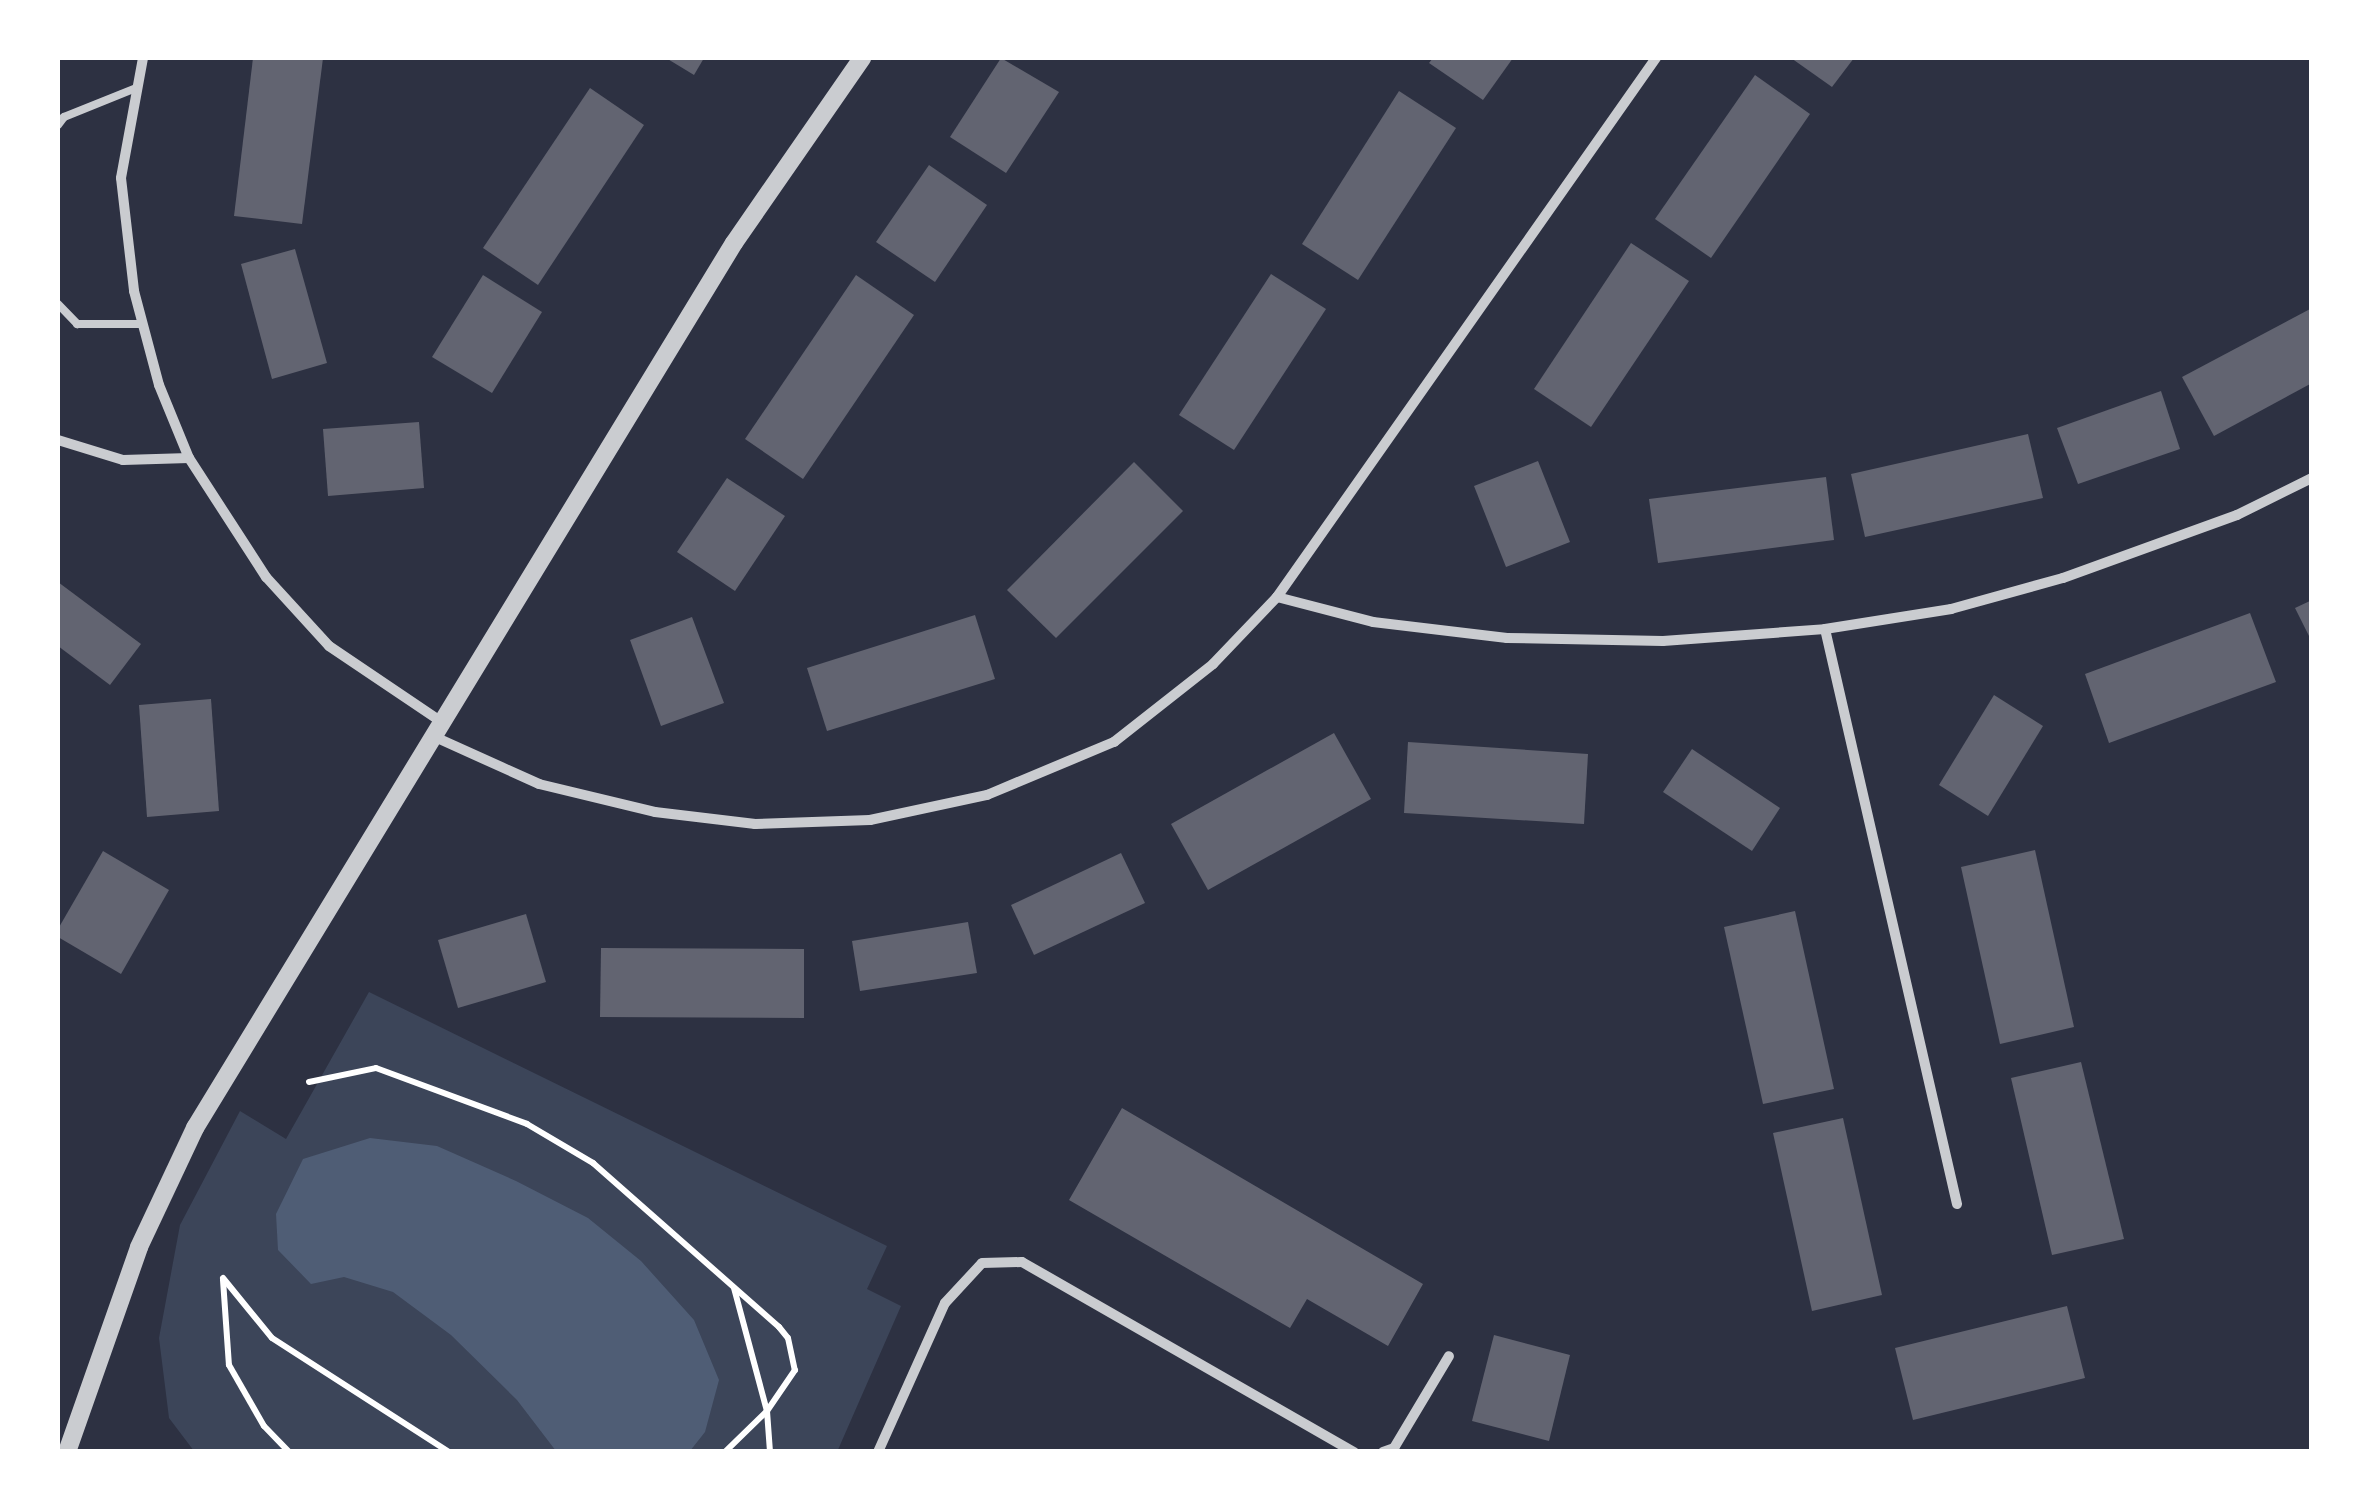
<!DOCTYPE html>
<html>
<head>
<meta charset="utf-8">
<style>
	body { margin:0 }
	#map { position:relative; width:2369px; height:1509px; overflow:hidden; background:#2d3142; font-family:"Sofia Sans Condensed",sans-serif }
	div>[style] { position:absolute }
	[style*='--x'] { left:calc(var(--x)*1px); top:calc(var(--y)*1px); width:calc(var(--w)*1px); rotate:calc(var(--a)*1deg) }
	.green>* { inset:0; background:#3c4559 }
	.water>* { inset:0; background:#4f5d75 }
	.building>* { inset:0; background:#626471 }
	.path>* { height:6px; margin:-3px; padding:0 3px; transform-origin:3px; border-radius:3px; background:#fff }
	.service>* { height:8px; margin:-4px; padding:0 4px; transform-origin:4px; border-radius:4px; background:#caccd0 }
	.minor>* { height:10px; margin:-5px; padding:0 5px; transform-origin:5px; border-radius:5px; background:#caccd0 }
	.tertiary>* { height:18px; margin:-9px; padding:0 9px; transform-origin:9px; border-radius:9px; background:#caccd0 }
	span { translate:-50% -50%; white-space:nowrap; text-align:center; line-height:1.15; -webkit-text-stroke:9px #fff; paint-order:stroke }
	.frame { position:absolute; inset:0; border:60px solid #fff; pointer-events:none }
</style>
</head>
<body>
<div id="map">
	<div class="green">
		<i style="clip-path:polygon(369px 992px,887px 1246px,867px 1289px,901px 1306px,837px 1452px,194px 1451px,169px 1418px,159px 1338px,180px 1225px,240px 1111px,286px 1139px)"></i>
	</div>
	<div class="water">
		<i style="clip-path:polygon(370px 1138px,437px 1146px,516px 1181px,588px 1218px,641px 1261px,694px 1320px,719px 1380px,705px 1432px,690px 1451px,556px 1451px,517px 1400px,451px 1335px,393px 1292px,344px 1277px,311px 1284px,278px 1250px,276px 1214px,303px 1159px)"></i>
	</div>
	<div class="building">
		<i style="clip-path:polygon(253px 58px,323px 58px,302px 224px,234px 216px)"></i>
		<i style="clip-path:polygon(666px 58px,704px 58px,694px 75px)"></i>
		<i style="clip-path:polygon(1001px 58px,1059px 92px,1006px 173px,950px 137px)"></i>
		<i style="clip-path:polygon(1433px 58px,1513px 58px,1483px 100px,1429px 63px)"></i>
		<i style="clip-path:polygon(1791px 58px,1854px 58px,1832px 87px)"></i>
		<i style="clip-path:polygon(1755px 75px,1810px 114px,1711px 258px,1655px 219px)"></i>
		<i style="clip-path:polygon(590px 88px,644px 125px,538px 285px,483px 248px)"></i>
		<i style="clip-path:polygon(1399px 91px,1456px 128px,1358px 280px,1302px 244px)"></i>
		<i style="clip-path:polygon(929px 165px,987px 205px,935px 282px,876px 242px)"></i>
		<i style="clip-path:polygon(1631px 243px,1689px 281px,1591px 427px,1534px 389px)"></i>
		<i style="clip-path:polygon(295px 249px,327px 363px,272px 379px,241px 264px)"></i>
		<i style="clip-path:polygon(1271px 274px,1326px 309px,1234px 450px,1179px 415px)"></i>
		<i style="clip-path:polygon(483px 275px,542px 312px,492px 393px,432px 357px)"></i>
		<i style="clip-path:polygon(856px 275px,914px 315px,803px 479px,745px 439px)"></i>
		<i style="clip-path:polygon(2312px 308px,2312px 383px,2214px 436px,2182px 377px)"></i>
		<i style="clip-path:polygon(2161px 391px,2180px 449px,2078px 484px,2057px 428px)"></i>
		<i style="clip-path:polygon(419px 422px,424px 488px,328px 496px,323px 429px)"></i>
		<i style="clip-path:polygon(2028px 434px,2043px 498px,1865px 537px,1851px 474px)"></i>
		<i style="clip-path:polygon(1538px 461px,1570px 542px,1506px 567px,1474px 486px)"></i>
		<i style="clip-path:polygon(1134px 462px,1183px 511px,1056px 638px,1007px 590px)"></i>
		<i style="clip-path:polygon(1826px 477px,1834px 540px,1658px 563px,1649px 499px)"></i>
		<i style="clip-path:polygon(727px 478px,785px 516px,735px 591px,677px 552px)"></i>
		<i style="clip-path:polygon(58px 582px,141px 644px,110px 685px,58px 646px)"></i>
		<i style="clip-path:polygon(2312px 600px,2312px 642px,2295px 608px)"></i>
		<i style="clip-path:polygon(2250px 613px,2276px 682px,2109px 743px,2085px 674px)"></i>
		<i style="clip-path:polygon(975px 615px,995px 679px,827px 731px,807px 668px)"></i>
		<i style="clip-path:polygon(692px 617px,724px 703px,661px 726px,630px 640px)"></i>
		<i style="clip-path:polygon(1994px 695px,2043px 726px,1988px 816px,1939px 785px)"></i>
		<i style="clip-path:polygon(211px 699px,219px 811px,147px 817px,139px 705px)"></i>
		<i style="clip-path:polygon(1334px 733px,1371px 799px,1208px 890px,1171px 824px)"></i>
		<i style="clip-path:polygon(1408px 742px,1588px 754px,1584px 824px,1404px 813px)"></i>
		<i style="clip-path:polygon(1692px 749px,1780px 808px,1752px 851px,1663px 792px)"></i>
		<i style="clip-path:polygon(2035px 850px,2074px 1027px,2000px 1044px,1961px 867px)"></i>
		<i style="clip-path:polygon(103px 851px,169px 890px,121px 974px,58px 937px,58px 929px)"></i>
		<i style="clip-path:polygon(1121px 853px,1145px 903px,1034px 955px,1011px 905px)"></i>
		<i style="clip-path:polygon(1795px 911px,1834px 1089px,1763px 1104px,1724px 927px)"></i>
		<i style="clip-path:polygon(526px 914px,546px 982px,458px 1008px,438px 940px)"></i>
		<i style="clip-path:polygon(968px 922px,977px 973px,860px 991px,852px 941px)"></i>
		<i style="clip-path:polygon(601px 948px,804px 949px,804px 1018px,600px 1017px)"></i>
		<i style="clip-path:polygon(2081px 1062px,2124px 1239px,2052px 1255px,2011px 1078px)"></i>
		<i style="clip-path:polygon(1122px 1108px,1423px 1284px,1388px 1346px,1307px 1299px,1290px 1328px,1069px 1200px)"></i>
		<i style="clip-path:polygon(1843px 1118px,1882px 1295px,1812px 1311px,1773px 1133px)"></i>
		<i style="clip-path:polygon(2067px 1306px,2085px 1378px,1913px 1420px,1895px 1348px)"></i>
		<i style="clip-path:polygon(1494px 1335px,1570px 1355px,1549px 1441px,1472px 1421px)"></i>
	</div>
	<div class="path">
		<i style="--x:309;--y:1082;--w:68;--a:-11.8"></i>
		<i style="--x:376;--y:1068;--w:161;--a:20.3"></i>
		<i style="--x:527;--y:1124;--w:77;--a:30.6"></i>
		<i style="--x:593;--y:1163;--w:248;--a:41.4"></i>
		<i style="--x:779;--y:1327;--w:14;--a:51"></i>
		<i style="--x:788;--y:1338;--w:33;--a:78"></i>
		<i style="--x:795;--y:1370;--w:50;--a:124.3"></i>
		<i style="--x:767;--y:1411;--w:59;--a:135.7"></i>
		<i style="--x:223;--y:1278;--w:77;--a:50.8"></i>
		<i style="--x:272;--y:1338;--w:211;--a:32.8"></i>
		<i style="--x:223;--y:1280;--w:85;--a:86"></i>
		<i style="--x:229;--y:1365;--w:70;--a:60.2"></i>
		<i style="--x:264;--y:1426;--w:36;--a:46"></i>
		<i style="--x:734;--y:1288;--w:127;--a:75"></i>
		<i style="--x:767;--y:1411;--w:41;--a:85.8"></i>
	</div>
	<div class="service">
		<i style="--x:58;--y:125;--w:10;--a:-53"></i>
		<i style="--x:64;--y:117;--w:78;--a:-21.9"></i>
		<i style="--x:58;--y:304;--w:28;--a:46"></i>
		<i style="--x:77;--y:324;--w:65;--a:0"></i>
	</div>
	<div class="minor">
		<i style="--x:143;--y:58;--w:122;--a:100.4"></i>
		<i style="--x:121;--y:178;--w:114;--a:83.4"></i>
		<i style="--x:134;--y:291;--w:97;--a:75.1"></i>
		<i style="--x:159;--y:385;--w:79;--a:67.7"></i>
		<i style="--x:189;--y:458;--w:142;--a:57.1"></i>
		<i style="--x:266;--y:577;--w:93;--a:47.6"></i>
		<i style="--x:329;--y:646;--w:138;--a:34"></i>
		<i style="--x:58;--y:440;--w:68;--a:17.1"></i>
		<i style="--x:123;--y:460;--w:66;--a:-1.7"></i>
		<i style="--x:1277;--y:597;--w:99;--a:14.6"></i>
		<i style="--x:1373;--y:622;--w:135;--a:6.8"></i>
		<i style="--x:1507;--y:638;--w:156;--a:1.1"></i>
		<i style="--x:1663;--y:641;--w:162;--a:-4.2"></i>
		<i style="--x:1825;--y:629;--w:128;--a:-9"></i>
		<i style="--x:1951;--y:609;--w:116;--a:-15.5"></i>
		<i style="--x:2063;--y:578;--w:185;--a:-19.9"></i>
		<i style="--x:2237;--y:515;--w:84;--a:-26.3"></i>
		<i style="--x:1825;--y:629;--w:590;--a:77.07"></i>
		<i style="--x:435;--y:737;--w:114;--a:24.3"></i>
		<i style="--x:539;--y:784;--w:119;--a:13.6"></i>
		<i style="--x:655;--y:812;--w:101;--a:6.8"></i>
		<i style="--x:755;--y:824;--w:115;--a:-2"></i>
		<i style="--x:870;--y:820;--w:120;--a:-12.1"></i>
		<i style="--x:987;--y:795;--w:138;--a:-22.7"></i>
		<i style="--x:1114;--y:742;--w:126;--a:-38.2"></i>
		<i style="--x:1213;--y:664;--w:93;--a:-46.3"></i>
		<i style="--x:1277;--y:597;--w:659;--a:-54.89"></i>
		<i style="--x:878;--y:1452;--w:163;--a:-65.8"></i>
		<i style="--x:945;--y:1303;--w:54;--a:-47.2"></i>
		<i style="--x:982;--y:1263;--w:40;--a:-1.4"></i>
		<i style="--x:1022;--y:1262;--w:383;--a:29.8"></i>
		<i style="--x:1383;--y:1452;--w:12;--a:-20"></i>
		<i style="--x:1394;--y:1448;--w:107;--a:-59.1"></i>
	</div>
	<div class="tertiary">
		<i style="--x:67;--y:1452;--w:217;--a:-70.6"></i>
		<i style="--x:139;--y:1247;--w:132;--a:-64.8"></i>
		<i style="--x:195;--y:1128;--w:1036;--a:-58.66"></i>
		<i style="--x:734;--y:243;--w:225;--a:-55.3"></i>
	</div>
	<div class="frame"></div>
</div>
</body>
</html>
